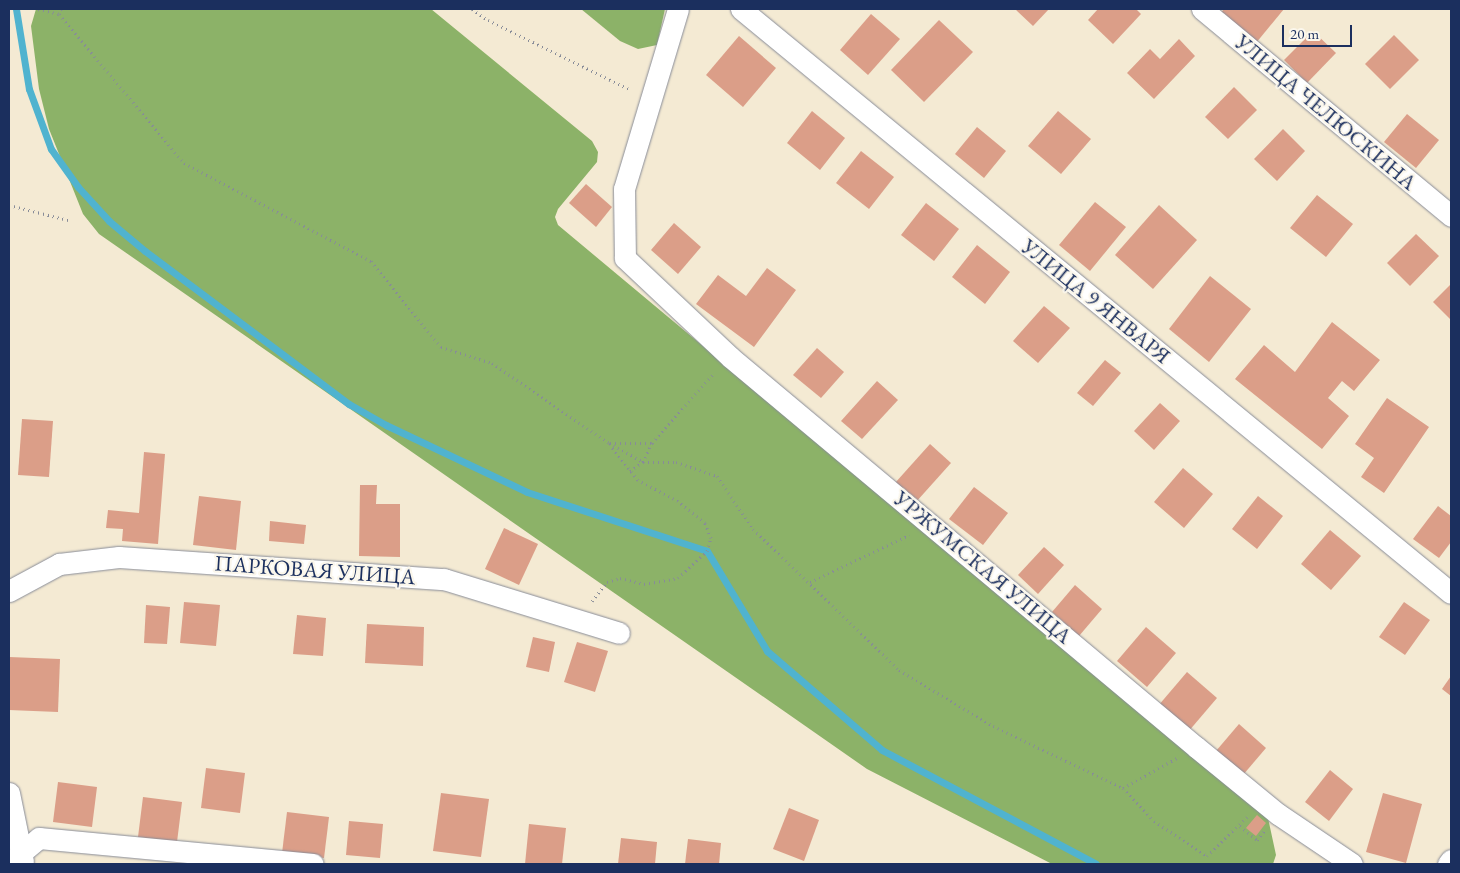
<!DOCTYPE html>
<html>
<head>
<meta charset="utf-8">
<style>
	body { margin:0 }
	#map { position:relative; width:1460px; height:873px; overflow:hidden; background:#f4ead3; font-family:"EB Garamond",serif }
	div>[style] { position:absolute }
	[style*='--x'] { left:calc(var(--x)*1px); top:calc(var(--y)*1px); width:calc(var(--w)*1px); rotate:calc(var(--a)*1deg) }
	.forest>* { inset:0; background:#8cb268 }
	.stream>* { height:7px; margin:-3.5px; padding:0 3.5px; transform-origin:3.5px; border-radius:3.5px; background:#50b3cf }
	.building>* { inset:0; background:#db9e88 }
	.path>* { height:3px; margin-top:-1.5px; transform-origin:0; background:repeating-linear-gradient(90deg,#888c98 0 1px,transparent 0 5px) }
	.roads { filter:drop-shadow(0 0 1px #888c98) drop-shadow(0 0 1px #888c98) }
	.minor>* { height:21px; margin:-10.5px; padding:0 10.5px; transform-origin:10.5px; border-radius:10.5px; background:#fff }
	span { translate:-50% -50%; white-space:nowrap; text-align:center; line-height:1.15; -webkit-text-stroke:4.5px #fbf7ec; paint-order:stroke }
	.street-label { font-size:22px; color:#1b2f5e }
	.frame { position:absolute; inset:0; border:10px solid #1b2f5e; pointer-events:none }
	.scale { position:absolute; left:1282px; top:25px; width:70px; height:22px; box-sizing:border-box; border:2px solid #1b2f5e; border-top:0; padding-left:6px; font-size:15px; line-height:18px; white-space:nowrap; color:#1b2f5e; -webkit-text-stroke:4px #fbf7ec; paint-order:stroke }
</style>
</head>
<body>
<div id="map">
	<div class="forest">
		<i style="clip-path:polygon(36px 9px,431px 9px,592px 141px,598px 152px,597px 162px,558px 209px,555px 217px,558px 225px,1268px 818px,1276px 855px,1273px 864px,1052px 864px,867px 769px,99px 234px,83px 214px,49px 129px,39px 89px,31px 26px)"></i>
		<i style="clip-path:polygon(581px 9px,665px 9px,657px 45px,638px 49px,620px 41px)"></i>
	</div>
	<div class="stream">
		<i style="--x:16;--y:9;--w:81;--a:80.8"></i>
		<i style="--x:29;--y:89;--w:64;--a:69.9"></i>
		<i style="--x:51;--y:149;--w:47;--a:54.6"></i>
		<i style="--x:78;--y:187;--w:46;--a:47.6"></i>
		<i style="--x:109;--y:221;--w:47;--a:39.8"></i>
		<i style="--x:145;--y:251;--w:255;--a:36.9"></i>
		<i style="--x:349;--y:404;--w:43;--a:29.6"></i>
		<i style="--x:386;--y:425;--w:156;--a:25.4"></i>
		<i style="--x:527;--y:492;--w:189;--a:18.1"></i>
		<i style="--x:707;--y:551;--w:117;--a:59"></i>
		<i style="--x:767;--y:651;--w:152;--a:40.7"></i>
		<i style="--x:882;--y:750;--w:242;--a:28"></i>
	</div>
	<div class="building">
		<i style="clip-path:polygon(1015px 9px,1049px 9px,1033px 26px)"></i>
		<i style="clip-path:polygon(1098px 9px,1136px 9px,1141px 14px,1113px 44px,1088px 20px)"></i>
		<i style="clip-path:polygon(1224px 9px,1284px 9px,1256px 43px,1220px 14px)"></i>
		<i style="clip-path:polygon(871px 14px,900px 39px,868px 75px,840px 50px)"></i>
		<i style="clip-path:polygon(939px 20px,973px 52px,924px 102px,891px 70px)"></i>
		<i style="clip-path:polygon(1313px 31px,1336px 53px,1307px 83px,1284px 60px)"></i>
		<i style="clip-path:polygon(1394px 35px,1419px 60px,1390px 89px,1365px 64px)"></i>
		<i style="clip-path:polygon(739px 36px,776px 68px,743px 107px,706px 75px)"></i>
		<i style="clip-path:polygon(1179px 39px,1195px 56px,1154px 99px,1127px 73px,1150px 49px,1160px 59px)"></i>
		<i style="clip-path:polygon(1234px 87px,1257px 110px,1228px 139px,1205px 117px)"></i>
		<i style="clip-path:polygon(812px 111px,845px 138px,820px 170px,787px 143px)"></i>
		<i style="clip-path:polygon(1058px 111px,1091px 139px,1061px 174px,1028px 146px)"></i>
		<i style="clip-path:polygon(1407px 114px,1439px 140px,1416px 168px,1384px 142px)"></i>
		<i style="clip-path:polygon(977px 127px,1006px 151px,984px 178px,955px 154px)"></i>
		<i style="clip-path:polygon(1283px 129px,1305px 151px,1277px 181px,1254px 159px)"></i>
		<i style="clip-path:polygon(861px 151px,894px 177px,869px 209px,836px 183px)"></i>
		<i style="clip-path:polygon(586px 184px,612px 207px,596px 227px,569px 203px)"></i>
		<i style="clip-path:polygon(1317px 195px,1353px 224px,1326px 257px,1290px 228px)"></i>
		<i style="clip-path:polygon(1095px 202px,1126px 227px,1090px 271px,1059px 245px)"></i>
		<i style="clip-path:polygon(926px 203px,959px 229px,934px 261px,901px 235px)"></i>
		<i style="clip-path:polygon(1159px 205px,1197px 240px,1153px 289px,1115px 255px)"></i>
		<i style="clip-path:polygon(674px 223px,701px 247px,678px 274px,651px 250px)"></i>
		<i style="clip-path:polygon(1416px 234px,1439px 256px,1410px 286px,1387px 263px)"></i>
		<i style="clip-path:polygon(977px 245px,1010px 272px,985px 304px,952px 277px)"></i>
		<i style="clip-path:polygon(767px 268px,796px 290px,754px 347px,696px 304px,718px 275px,746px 296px)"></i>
		<i style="clip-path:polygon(1210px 276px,1251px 309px,1209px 362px,1169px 329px)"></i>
		<i style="clip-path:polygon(1451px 284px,1451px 320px,1433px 302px)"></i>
		<i style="clip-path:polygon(1044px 306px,1070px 328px,1038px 363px,1013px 341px)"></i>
		<i style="clip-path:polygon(1332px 322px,1380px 360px,1354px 391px,1342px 381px,1328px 398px,1349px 416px,1322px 449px,1235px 379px,1264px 345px,1295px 372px)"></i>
		<i style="clip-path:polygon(817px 348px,844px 372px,821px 398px,793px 375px)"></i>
		<i style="clip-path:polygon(1105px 360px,1121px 373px,1093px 406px,1077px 393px)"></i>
		<i style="clip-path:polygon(877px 381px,898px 400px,862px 439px,841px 421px)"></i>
		<i style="clip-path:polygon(1387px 398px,1429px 427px,1384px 493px,1361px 477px,1374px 458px,1355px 444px)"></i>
		<i style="clip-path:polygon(1160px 403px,1180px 421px,1154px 450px,1134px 431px)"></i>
		<i style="clip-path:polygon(22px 419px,53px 421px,49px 477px,18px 475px)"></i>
		<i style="clip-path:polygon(930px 444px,951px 463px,916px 502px,895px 483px)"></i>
		<i style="clip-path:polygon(144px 452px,165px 454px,158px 544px,122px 541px,123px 529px,106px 528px,108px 510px,139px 513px)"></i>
		<i style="clip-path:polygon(1183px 468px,1213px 494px,1184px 528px,1154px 502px)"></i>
		<i style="clip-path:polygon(360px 485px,377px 485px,376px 504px,400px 504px,400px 557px,359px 556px)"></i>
		<i style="clip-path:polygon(974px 487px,1008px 513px,983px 545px,949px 519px)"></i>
		<i style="clip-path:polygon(199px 496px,241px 501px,236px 550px,193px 545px)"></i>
		<i style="clip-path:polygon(1258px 496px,1283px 516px,1257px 549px,1232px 529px)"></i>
		<i style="clip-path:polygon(1438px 506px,1451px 516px,1451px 542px,1439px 558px,1413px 539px)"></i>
		<i style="clip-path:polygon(270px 521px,306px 525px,304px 544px,269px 541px)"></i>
		<i style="clip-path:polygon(504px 528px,538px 544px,519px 585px,485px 569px)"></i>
		<i style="clip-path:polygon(1330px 530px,1361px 556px,1331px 590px,1301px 564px)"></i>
		<i style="clip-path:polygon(1044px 547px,1064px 565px,1038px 594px,1018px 575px)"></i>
		<i style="clip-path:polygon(1075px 585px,1102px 609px,1079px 636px,1052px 612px)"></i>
		<i style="clip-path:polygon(184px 602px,220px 605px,216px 646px,180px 643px)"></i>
		<i style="clip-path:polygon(1404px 602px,1430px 620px,1405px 655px,1379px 637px)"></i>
		<i style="clip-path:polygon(146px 605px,170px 607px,167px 644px,144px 643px)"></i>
		<i style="clip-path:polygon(297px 615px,326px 618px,323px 656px,293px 654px)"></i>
		<i style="clip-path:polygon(367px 624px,424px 627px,423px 666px,365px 663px)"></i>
		<i style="clip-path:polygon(1146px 627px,1176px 653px,1147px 687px,1117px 661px)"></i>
		<i style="clip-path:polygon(533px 637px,555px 642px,549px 672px,526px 667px)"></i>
		<i style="clip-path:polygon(577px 642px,608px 651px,595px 692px,564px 682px)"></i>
		<i style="clip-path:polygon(9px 657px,60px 659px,58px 712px,9px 710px)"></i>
		<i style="clip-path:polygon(1187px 672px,1217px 698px,1188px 732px,1158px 706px)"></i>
		<i style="clip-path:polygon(1451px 676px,1451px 696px,1442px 689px)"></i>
		<i style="clip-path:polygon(1239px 724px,1266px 748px,1243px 775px,1216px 751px)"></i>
		<i style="clip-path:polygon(206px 768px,245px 773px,240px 813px,201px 808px)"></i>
		<i style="clip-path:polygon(1330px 770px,1353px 789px,1329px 821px,1305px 802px)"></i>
		<i style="clip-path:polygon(58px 782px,97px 787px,92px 827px,53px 822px)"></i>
		<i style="clip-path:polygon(441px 793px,489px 799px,481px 857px,433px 851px)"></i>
		<i style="clip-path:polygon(1383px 793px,1422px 804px,1406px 863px,1366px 852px)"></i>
		<i style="clip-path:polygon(143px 797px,182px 802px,177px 842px,138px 837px)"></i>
		<i style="clip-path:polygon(789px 808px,819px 820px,804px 861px,773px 849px)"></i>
		<i style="clip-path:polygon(287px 812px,329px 817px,324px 858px,282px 853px)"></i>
		<i style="clip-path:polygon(1257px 815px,1266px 823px,1256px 836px,1246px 828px)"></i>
		<i style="clip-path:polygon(349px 821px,383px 824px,380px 858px,346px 855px)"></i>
		<i style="clip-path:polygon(529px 824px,566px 828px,562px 864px,525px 864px)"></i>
		<i style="clip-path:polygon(621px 838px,657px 842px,655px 864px,618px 864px)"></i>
		<i style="clip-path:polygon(688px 839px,721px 843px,719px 864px,685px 864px)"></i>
	</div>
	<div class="path">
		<i style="--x:38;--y:9;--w:22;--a:13"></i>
		<i style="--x:61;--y:9;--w:5;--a:112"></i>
		<i style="--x:59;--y:14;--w:194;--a:50"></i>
		<i style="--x:184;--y:163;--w:211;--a:27.7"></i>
		<i style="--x:371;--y:261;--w:111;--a:50.9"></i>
		<i style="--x:441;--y:347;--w:53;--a:17.4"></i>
		<i style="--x:492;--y:363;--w:142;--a:34.4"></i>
		<i style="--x:609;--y:443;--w:39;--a:29"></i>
		<i style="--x:643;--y:462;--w:33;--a:0"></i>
		<i style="--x:676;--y:462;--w:43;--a:18.9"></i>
		<i style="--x:717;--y:476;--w:64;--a:55.8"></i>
		<i style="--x:753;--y:529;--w:203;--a:44"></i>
		<i style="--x:899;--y:670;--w:109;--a:30.8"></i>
		<i style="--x:993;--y:726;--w:144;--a:25.5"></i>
		<i style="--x:1123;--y:788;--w:45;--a:46.8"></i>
		<i style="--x:1154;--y:821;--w:64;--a:33.4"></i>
		<i style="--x:1207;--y:856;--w:57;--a:-44.3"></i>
		<i style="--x:472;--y:9;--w:19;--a:35"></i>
		<i style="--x:488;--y:20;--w:159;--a:26.1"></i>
		<i style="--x:9;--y:205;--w:61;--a:14.3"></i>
		<i style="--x:610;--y:443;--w:42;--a:0"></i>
		<i style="--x:652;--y:443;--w:94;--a:-48.5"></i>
		<i style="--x:630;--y:471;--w:16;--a:-35"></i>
		<i style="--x:643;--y:462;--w:21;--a:-65"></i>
		<i style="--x:810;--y:582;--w:110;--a:-25.4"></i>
		<i style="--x:592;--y:601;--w:24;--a:-52"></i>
		<i style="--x:607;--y:582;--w:14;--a:-17"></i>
		<i style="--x:620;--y:578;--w:25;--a:14"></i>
		<i style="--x:644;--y:584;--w:35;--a:-10"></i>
		<i style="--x:678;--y:578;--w:40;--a:-43"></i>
		<i style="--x:707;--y:551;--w:14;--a:-73"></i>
		<i style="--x:711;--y:538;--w:16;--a:-112"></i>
		<i style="--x:705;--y:523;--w:35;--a:-141"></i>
		<i style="--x:678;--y:501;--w:45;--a:-152.3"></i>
		<i style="--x:638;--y:480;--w:45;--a:-128.7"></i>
		<i style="--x:1123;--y:788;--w:62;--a:-29.1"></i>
		<i style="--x:1240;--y:826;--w:22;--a:39"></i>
		<i style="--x:1257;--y:840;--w:13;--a:-51"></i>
	</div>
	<div class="roads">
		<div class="minor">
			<i style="--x:678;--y:9;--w:188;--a:106.7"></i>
			<i style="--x:624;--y:189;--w:69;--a:89.2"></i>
			<i style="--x:625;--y:258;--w:144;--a:43.3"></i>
			<i style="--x:730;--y:357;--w:608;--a:39.93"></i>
			<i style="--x:1196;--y:747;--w:106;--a:39.3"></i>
			<i style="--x:1278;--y:814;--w:89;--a:34"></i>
			<i style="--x:741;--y:9;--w:919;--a:39.44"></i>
			<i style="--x:1202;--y:9;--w:324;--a:39.7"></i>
			<i style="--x:9;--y:591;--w:57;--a:-28.4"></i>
			<i style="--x:59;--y:564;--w:60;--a:-6.7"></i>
			<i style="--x:119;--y:557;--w:326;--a:3.9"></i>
			<i style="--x:444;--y:579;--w:183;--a:17.1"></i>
			<i style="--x:9;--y:793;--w:70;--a:78.5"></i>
			<i style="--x:9;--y:863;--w:39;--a:-40"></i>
			<i style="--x:39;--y:838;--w:275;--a:5.4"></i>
			<i style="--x:1448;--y:864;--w:5;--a:-53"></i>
		</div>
	</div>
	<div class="street-label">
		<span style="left:1326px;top:112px;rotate:40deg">УЛИЦА ЧЕЛЮСКИНА</span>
		<span style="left:1096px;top:301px;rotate:39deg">УЛИЦА 9 ЯНВАРЯ</span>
		<span style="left:983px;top:567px;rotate:40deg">УРЖУМСКАЯ УЛИЦА</span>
		<span style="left:315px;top:570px;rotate:4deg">ПАРКОВАЯ УЛИЦА</span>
	</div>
	<div class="frame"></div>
	<div class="scale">20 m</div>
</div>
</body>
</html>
